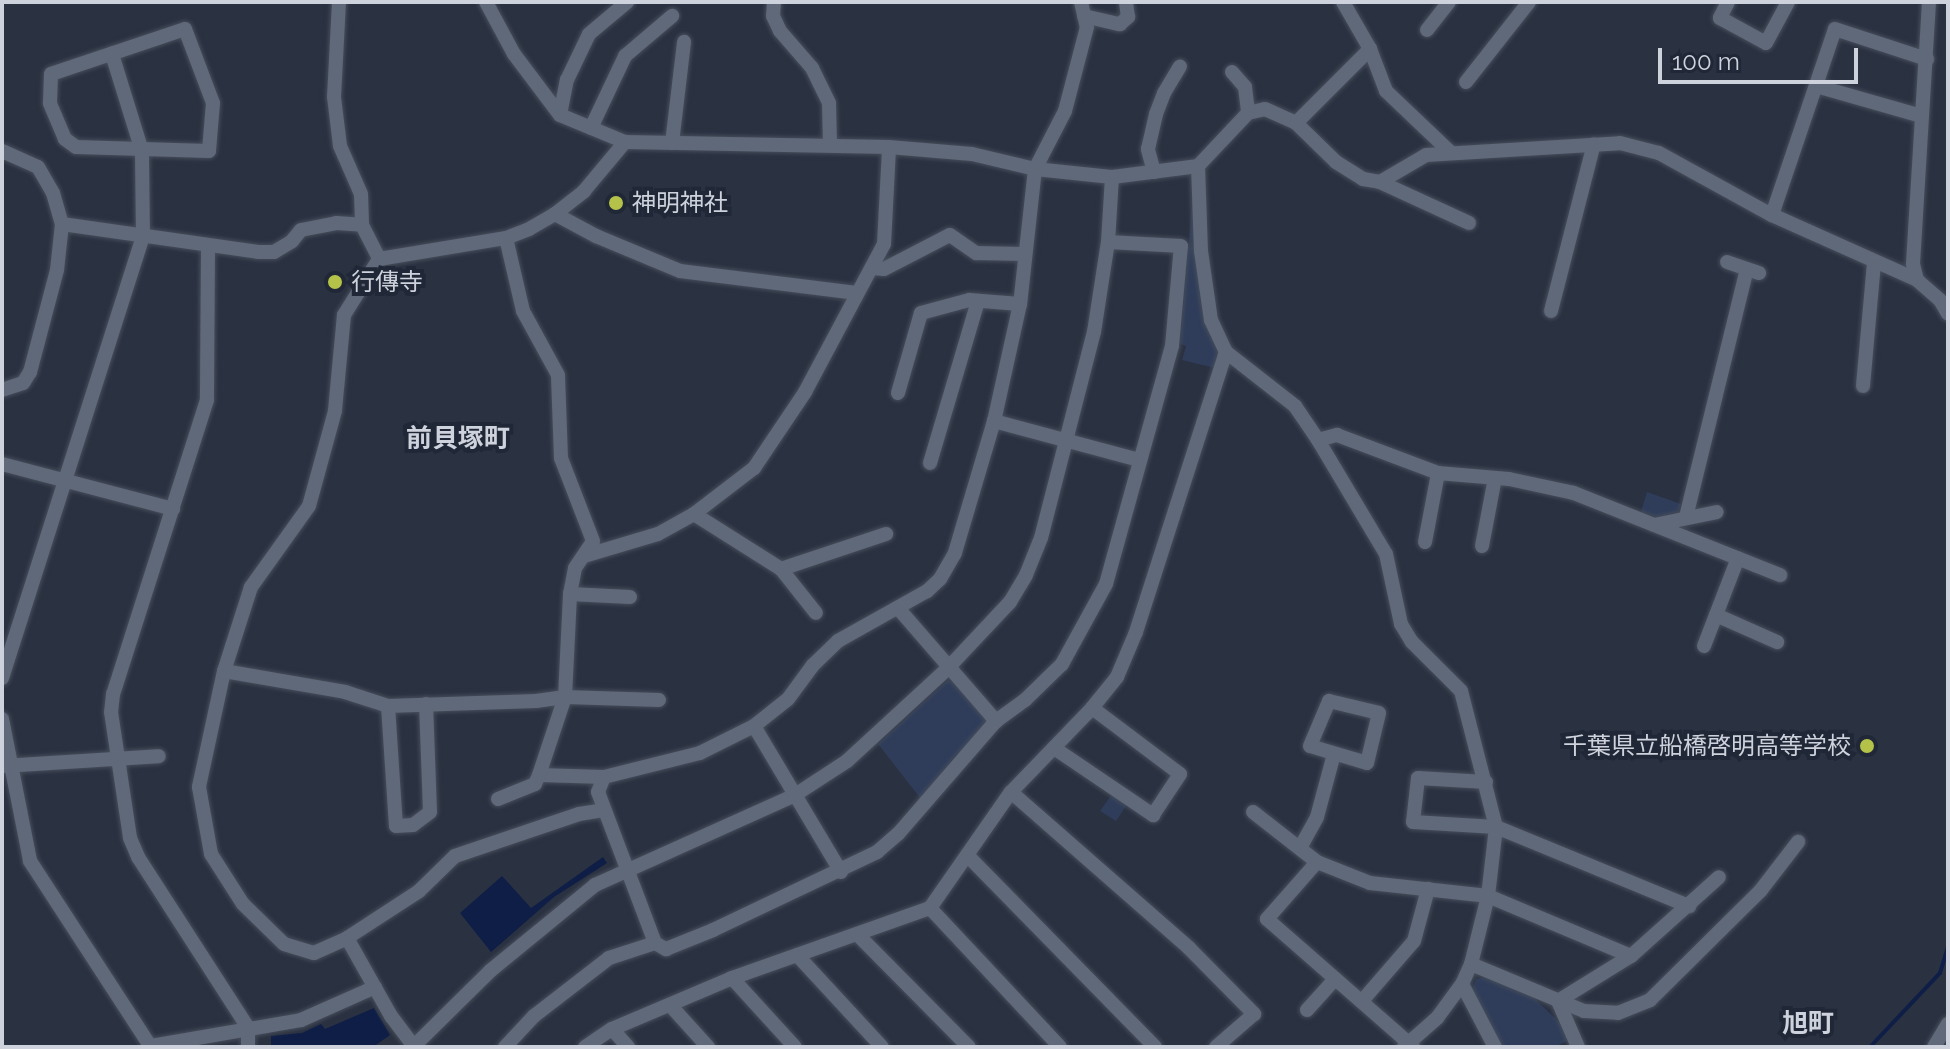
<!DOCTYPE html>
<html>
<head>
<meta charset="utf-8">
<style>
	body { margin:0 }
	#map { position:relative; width:1950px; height:1049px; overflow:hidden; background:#2a3141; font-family:Raleway,"Noto Sans JP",sans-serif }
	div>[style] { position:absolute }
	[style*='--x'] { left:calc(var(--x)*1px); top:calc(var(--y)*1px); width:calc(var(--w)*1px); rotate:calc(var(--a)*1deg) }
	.green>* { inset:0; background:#2f3d5b }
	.water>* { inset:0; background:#0e1e47 }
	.stream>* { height:4px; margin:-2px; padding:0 2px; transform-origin:2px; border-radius:2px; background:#0e1e47 }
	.roads { filter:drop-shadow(0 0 2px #464d5a) drop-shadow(0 0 2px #464d5a) }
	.minor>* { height:14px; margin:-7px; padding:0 7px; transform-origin:7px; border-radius:7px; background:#60697a }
	.dots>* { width:22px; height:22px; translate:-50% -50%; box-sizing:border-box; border:4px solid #202736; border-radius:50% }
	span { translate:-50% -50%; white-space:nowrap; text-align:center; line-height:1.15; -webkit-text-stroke:8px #202736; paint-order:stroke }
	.poi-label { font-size:24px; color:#cdd2dc }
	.left { translate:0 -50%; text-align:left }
	.right { translate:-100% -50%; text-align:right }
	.neighbourhood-label { font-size:26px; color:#cdd2dc; font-weight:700 }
	.frame { position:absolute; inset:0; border:4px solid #cdd2dc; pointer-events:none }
	.scale { position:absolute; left:1658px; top:48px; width:200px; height:36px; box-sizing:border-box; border:4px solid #cdd2dc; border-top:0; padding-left:10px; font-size:24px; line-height:28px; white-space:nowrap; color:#cdd2dc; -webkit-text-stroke:6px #202736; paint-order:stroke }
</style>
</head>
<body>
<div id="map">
	<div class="green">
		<i style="clip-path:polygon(1193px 193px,1207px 320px,1219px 356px,1215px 368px,1182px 360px,1186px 346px,1180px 344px)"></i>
		<i style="clip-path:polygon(1647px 492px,1681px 504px,1678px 512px,1657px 517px,1641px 512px)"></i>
		<i style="clip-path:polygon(955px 680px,989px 717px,988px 724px,955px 756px,921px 799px,878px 744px,947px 681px)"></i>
		<i style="clip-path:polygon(1113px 793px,1128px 803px,1116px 821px,1100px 811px)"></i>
		<i style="clip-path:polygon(1486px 977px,1533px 997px,1561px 1024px,1569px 1040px,1555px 1047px,1502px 1047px,1472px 990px,1476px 979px)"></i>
	</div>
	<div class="water">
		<i style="clip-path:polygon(603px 857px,607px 863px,554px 897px,491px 952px,460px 913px,502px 876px,531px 908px)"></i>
		<i style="clip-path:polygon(374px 1008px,390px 1035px,373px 1047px,271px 1047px,271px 1036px,302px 1033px,321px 1024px,325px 1029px)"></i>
	</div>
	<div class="stream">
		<i style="--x:1870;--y:1047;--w:102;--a:-46.6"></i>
		<i style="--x:1940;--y:973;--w:27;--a:-73"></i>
	</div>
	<div class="roads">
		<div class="minor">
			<i style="--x:339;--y:2;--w:95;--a:93"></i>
			<i style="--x:334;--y:97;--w:49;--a:83"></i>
			<i style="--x:340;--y:146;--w:52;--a:66.4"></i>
			<i style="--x:361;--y:194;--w:31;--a:88"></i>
			<i style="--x:362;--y:225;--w:38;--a:63"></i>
			<i style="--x:379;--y:259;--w:66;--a:122"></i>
			<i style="--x:344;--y:315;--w:96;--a:95.4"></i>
			<i style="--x:335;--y:411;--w:98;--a:105.3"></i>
			<i style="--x:309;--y:506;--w:100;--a:125.6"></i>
			<i style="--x:251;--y:587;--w:88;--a:107.8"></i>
			<i style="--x:224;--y:671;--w:119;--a:102.2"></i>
			<i style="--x:199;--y:787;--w:68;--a:79.8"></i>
			<i style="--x:211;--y:854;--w:59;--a:57.4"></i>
			<i style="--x:243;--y:904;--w:57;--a:44.3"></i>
			<i style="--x:284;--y:944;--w:31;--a:17"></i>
			<i style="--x:314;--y:953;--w:36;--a:-24"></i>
			<i style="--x:347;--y:938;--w:86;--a:-33.1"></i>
			<i style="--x:419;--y:891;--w:50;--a:-44.2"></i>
			<i style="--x:455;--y:856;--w:131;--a:-18.7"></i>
			<i style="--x:579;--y:814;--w:25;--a:-9"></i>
			<i style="--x:486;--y:2;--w:59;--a:61.7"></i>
			<i style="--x:514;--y:54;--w:76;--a:53"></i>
			<i style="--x:560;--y:115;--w:70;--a:22.6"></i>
			<i style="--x:625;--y:142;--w:264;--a:1.1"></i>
			<i style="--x:889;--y:147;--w:83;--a:4.8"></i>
			<i style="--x:972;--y:154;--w:65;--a:13.4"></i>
			<i style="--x:1035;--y:169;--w:77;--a:5.9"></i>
			<i style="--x:1112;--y:177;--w:87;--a:-7.3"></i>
			<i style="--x:1198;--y:166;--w:73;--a:-46.7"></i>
			<i style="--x:1248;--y:113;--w:17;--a:-13"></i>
			<i style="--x:1265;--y:109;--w:34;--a:24"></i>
			<i style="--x:1296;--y:123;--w:56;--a:44.3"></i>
			<i style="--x:1336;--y:162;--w:32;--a:32"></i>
			<i style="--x:1363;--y:179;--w:17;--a:10"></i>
			<i style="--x:1380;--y:182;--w:53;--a:-30.4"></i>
			<i style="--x:1426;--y:155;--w:194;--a:-3.5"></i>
			<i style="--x:1620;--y:143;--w:40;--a:14.4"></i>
			<i style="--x:1659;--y:153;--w:129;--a:28.8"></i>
			<i style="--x:1772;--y:215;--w:159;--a:24.1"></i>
			<i style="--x:774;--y:2;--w:14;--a:94"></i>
			<i style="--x:773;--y:16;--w:17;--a:65"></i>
			<i style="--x:780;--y:31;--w:49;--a:49.1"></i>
			<i style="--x:812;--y:68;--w:39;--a:64"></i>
			<i style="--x:829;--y:103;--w:42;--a:88.6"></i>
			<i style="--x:1081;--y:2;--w:26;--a:77"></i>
			<i style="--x:1087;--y:27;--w:87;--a:104.7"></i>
			<i style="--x:1065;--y:111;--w:65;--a:117.3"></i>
			<i style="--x:1035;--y:169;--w:136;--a:96.3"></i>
			<i style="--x:1020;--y:304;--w:120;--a:102.5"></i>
			<i style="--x:994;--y:421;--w:138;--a:106.5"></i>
			<i style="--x:955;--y:553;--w:30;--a:120"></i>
			<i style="--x:940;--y:579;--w:18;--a:137"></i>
			<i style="--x:927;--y:591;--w:102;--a:150.7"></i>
			<i style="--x:838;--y:641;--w:35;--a:136"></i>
			<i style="--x:813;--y:665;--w:42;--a:126.3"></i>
			<i style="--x:788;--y:699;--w:43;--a:141.5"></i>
			<i style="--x:754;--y:726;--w:60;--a:153.4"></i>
			<i style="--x:700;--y:753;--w:99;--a:166"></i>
			<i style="--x:604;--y:777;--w:16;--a:112"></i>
			<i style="--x:598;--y:792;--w:161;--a:69.3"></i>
			<i style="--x:655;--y:943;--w:13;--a:29"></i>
			<i style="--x:666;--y:949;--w:51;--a:-22"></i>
			<i style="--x:713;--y:930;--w:182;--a:-25.4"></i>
			<i style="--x:877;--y:852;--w:28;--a:-41"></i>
			<i style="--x:898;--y:834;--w:150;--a:-49.1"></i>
			<i style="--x:996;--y:721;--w:36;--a:-36"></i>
			<i style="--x:1025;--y:700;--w:52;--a:-44.2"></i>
			<i style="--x:1062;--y:664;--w:91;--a:-61.2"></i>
			<i style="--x:1106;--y:584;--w:247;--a:-74.5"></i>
			<i style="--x:1172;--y:346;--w:100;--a:-84.9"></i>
			<i style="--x:1181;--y:246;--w:73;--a:-176.9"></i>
			<i style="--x:1343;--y:2;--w:54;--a:60.1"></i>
			<i style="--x:1370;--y:49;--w:45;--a:69.1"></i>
			<i style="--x:1386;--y:91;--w:88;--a:43.6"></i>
			<i style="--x:1728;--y:2;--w:18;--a:117"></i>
			<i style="--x:1720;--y:18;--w:52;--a:28.5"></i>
			<i style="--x:1766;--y:43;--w:47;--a:-61.8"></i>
			<i style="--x:1929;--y:2;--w:262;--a:93.5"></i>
			<i style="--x:1913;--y:264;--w:16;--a:76"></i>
			<i style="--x:1917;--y:280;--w:30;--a:41"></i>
			<i style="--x:1940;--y:300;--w:16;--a:60"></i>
			<i style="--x:1084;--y:16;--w:37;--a:13"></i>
			<i style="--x:1120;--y:24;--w:11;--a:-41"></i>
			<i style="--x:1128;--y:17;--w:15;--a:-98"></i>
			<i style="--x:185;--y:29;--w:79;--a:69.3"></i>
			<i style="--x:213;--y:103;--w:48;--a:94.8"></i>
			<i style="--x:209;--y:151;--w:133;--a:-178.3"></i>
			<i style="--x:76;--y:147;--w:14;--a:-144"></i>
			<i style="--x:65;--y:139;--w:39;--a:-113"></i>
			<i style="--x:50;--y:103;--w:29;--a:-88"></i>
			<i style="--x:51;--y:74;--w:141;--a:-18.6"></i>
			<i style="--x:1427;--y:30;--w:36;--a:-52"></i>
			<i style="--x:1232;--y:72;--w:20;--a:49"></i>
			<i style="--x:1245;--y:87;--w:26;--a:83"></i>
			<i style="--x:1466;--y:82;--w:102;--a:-51.8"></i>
			<i style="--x:1816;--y:86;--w:109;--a:15.9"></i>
			<i style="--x:560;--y:115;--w:36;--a:-79"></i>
			<i style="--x:567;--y:80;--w:51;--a:-64.4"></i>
			<i style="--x:589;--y:34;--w:50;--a:-40.1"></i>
			<i style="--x:1296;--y:123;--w:105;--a:-45"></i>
			<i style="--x:591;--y:128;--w:80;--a:-64.7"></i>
			<i style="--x:625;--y:56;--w:62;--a:-40.4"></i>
			<i style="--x:672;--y:143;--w:102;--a:-83.2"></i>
			<i style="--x:2;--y:151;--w:39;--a:24"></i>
			<i style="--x:38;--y:167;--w:30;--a:60"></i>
			<i style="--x:53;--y:193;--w:32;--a:74"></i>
			<i style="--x:62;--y:224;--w:46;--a:96.2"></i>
			<i style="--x:57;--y:270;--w:106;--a:104.8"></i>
			<i style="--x:30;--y:372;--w:13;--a:122"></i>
			<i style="--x:23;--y:383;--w:22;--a:162"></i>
			<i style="--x:1198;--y:166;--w:85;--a:88"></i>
			<i style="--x:1201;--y:251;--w:70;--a:81.8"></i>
			<i style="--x:1211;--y:320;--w:35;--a:65"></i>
			<i style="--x:1226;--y:352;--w:88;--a:38"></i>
			<i style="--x:1295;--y:406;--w:41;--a:55.9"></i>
			<i style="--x:1318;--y:440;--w:20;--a:-15"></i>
			<i style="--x:1337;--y:435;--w:108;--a:20.6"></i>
			<i style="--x:1438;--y:473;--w:71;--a:4.8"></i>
			<i style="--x:1509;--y:479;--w:66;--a:12.2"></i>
			<i style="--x:1574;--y:493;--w:222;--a:21.7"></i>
			<i style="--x:1154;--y:172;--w:24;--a:-105"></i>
			<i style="--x:1148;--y:149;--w:36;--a:-77"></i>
			<i style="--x:1156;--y:114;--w:22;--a:-69"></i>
			<i style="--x:1164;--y:93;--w:31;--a:-59"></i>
			<i style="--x:1380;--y:182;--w:98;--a:24.7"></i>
			<i style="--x:555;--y:214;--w:47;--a:28.2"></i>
			<i style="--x:596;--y:236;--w:91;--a:22.6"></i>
			<i style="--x:680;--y:271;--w:178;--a:7.1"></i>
			<i style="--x:1772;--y:215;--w:196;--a:-71.3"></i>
			<i style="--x:1835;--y:29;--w:97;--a:18.1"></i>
			<i style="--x:62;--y:224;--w:198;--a:8.1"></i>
			<i style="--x:258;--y:252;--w:16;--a:0"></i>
			<i style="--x:274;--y:252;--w:21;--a:-31"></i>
			<i style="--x:292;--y:241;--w:14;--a:-51"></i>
			<i style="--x:301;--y:230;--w:36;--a:-11"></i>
			<i style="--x:336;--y:223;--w:26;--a:4"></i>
			<i style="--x:208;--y:248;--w:152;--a:90.4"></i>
			<i style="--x:207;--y:400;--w:309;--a:107.7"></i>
			<i style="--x:113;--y:694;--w:18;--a:96"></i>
			<i style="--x:111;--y:712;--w:127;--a:81.4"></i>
			<i style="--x:130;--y:838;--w:21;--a:67"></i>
			<i style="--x:138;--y:857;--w:203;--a:57.2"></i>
			<i style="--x:248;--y:1028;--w:19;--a:90"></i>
			<i style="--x:379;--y:259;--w:129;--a:-9.4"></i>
			<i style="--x:506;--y:238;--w:25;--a:-21"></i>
			<i style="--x:529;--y:229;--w:30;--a:-30"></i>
			<i style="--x:555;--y:214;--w:37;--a:-38"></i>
			<i style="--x:584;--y:191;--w:64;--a:-50.1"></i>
			<i style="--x:1727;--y:262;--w:34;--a:19"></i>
			<i style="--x:873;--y:268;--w:11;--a:5"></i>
			<i style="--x:884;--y:269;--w:74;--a:-27.3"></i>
			<i style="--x:950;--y:235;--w:32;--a:35"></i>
			<i style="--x:976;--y:253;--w:48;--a:1.2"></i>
			<i style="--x:1551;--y:311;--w:172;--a:-75.6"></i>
			<i style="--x:1863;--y:386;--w:123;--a:-84.9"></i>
			<i style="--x:898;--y:393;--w:83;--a:-74"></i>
			<i style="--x:921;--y:313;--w:50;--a:-15.2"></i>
			<i style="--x:969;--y:300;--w:51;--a:4.5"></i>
			<i style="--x:994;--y:421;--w:151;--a:15"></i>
			<i style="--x:1318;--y:440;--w:133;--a:59.2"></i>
			<i style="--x:1386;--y:554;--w:72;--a:77.9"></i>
			<i style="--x:1401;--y:624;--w:21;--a:59"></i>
			<i style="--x:1412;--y:642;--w:69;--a:45"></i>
			<i style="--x:1461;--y:691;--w:140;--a:75.6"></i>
			<i style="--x:1496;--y:827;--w:69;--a:96.6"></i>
			<i style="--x:1488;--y:896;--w:70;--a:104"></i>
			<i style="--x:1471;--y:964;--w:22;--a:114"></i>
			<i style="--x:1462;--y:984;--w:42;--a:126.3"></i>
			<i style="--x:1437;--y:1018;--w:44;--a:138.7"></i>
			<i style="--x:930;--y:463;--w:169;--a:-73.5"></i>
			<i style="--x:2;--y:464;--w:177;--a:14.7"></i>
			<i style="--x:694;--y:514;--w:103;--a:32.3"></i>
			<i style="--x:781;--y:569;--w:56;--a:51.5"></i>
			<i style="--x:1686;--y:517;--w:255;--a:-76.2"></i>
			<i style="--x:1654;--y:525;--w:64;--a:-11.7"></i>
			<i style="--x:1425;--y:542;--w:70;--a:-79.3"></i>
			<i style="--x:1482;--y:546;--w:69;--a:-79.2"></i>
			<i style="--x:584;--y:556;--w:77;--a:-16.6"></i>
			<i style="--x:658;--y:534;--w:41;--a:-29.1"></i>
			<i style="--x:694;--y:514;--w:76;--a:-37.5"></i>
			<i style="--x:754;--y:468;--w:92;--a:-56.1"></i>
			<i style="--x:805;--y:392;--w:168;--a:-61.9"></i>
			<i style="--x:884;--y:244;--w:97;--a:-87"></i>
			<i style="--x:781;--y:569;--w:111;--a:-18.4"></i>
			<i style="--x:570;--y:594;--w:60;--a:2.9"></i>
			<i style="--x:898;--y:608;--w:150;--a:49.1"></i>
			<i style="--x:1716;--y:615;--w:67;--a:23.9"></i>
			<i style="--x:1704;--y:646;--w:94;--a:-68.9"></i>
			<i style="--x:224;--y:671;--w:123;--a:9.8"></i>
			<i style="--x:345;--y:692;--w:45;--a:18"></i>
			<i style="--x:388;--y:706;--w:148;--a:-1.9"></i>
			<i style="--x:536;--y:701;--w:29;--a:-8"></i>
			<i style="--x:565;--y:697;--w:94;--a:1.8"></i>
			<i style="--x:2;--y:678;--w:463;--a:-72.3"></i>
			<i style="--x:143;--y:237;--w:86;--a:-90.7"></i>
			<i style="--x:142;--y:151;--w:102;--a:-107.2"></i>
			<i style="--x:1329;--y:701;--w:51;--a:13.5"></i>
			<i style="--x:1379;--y:713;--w:51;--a:103.5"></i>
			<i style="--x:1367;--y:763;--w:59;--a:-163.4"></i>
			<i style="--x:1310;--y:746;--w:49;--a:-67.1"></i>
			<i style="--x:388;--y:706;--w:120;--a:86.2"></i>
			<i style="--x:396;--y:826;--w:17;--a:-3"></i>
			<i style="--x:413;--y:825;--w:21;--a:-37"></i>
			<i style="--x:430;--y:812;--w:108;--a:-92.1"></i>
			<i style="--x:2;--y:719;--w:145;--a:78.8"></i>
			<i style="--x:30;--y:861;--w:222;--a:57"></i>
			<i style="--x:754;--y:726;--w:170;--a:59.2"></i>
			<i style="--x:1054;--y:748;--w:120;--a:34.1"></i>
			<i style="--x:1153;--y:815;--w:49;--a:-56.6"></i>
			<i style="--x:1180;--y:774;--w:110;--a:-143.1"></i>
			<i style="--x:2;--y:766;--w:157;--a:-3.6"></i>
			<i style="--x:539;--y:775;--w:65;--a:1.8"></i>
			<i style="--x:1486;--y:782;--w:68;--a:-176.6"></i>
			<i style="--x:1418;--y:778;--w:44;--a:96.5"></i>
			<i style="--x:1413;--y:822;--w:83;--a:3.4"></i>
			<i style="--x:1496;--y:827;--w:209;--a:22.3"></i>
			<i style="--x:1011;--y:792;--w:237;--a:41.2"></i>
			<i style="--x:1189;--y:948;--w:93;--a:45.4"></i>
			<i style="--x:1254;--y:1014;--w:50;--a:139"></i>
			<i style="--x:498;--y:799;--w:40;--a:-22"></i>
			<i style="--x:535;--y:784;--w:10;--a:-66"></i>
			<i style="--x:539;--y:775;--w:82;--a:-71.6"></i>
			<i style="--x:565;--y:697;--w:103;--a:-87.2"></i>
			<i style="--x:570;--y:594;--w:26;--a:-79"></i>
			<i style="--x:575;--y:568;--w:32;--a:-56"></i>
			<i style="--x:593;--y:541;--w:89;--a:-111.1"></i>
			<i style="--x:561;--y:458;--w:83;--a:-92.1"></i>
			<i style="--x:558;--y:375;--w:73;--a:-118.7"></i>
			<i style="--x:523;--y:311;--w:75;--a:-103.1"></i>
			<i style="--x:1253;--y:812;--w:81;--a:38"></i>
			<i style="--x:1317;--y:862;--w:57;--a:21.6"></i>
			<i style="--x:1370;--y:883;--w:119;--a:6.3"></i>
			<i style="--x:1488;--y:896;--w:155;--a:22.8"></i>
			<i style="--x:1300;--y:848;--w:35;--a:-61"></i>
			<i style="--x:1317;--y:817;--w:65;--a:-74.9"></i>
			<i style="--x:968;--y:856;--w:267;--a:45.6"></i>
			<i style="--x:1317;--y:862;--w:76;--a:131.3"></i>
			<i style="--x:1267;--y:919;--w:194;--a:41.2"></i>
			<i style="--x:930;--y:908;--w:190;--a:46.9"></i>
			<i style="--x:857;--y:934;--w:159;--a:45.3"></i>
			<i style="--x:347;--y:938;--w:90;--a:60.6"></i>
			<i style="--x:391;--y:1016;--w:39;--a:53"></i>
			<i style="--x:797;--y:955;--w:125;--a:47.3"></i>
			<i style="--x:1471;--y:964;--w:122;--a:22.6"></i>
			<i style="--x:1584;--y:1011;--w:34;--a:3"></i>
			<i style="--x:1618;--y:1013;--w:35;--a:-22"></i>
			<i style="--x:1650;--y:1000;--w:156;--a:-44.7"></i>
			<i style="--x:1761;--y:890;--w:61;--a:-52.4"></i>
			<i style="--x:732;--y:978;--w:93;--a:47.6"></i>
			<i style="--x:1462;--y:984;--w:71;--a:62.4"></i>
			<i style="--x:1362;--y:1001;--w:79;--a:-49.1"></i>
			<i style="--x:1414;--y:941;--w:54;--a:-74.9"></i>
			<i style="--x:670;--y:1005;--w:57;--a:47.9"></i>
			<i style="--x:1307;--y:1010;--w:42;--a:-47.9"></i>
			<i style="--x:612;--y:1029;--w:24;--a:48"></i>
			<i style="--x:151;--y:1046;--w:152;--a:-9.8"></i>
			<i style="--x:301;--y:1020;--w:81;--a:-24"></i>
			<i style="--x:413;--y:1047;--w:108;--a:-44.6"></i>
			<i style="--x:490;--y:971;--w:136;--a:-39.3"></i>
			<i style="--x:595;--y:885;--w:219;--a:-24.2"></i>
			<i style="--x:795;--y:795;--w:62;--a:-33.2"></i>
			<i style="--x:847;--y:761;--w:137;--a:-42.6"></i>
			<i style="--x:948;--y:668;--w:91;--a:-46.8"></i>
			<i style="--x:1010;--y:602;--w:31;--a:-59"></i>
			<i style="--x:1026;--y:575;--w:40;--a:-68"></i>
			<i style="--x:1041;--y:538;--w:213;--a:-75.6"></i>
			<i style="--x:1094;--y:332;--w:91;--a:-81.2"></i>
			<i style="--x:1108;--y:242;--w:65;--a:-86.5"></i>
			<i style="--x:505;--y:1047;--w:42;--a:-46.9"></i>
			<i style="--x:534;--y:1016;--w:95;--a:-37.7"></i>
			<i style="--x:609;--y:958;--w:48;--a:-18.1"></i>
			<i style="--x:585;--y:1047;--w:32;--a:-34"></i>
			<i style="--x:612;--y:1029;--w:130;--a:-23"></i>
			<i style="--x:732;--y:978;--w:210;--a:-19.5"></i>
			<i style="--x:930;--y:908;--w:141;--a:-55.1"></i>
			<i style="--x:1011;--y:792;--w:117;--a:-46"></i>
			<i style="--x:1092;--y:708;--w:40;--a:-51"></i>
			<i style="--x:1117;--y:677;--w:49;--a:-67.1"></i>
			<i style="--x:1136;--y:632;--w:294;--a:-72.2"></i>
			<i style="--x:1578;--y:1047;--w:50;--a:-113.5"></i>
			<i style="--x:1558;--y:1001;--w:86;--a:-31.7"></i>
			<i style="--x:1631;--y:956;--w:118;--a:-41.9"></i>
			<i style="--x:1934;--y:1047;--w:27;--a:-59"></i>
		</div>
	</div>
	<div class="dots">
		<i style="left:616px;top:203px;background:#b5c24a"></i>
		<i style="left:335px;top:282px;background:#b5c24a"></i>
		<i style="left:1867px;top:746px;background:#b5c24a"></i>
	</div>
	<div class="poi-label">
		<span class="left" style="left:632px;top:203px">神明神社</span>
		<span class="left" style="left:351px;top:282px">行傳寺</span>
		<span class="right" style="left:1851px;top:746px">千葉県立船橋啓明高等学校</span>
	</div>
	<div class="neighbourhood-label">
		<span style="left:458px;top:439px">前貝塚町</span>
		<span style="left:1808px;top:1024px">旭町</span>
	</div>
	<div class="frame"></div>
	<div class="scale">100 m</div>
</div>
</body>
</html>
